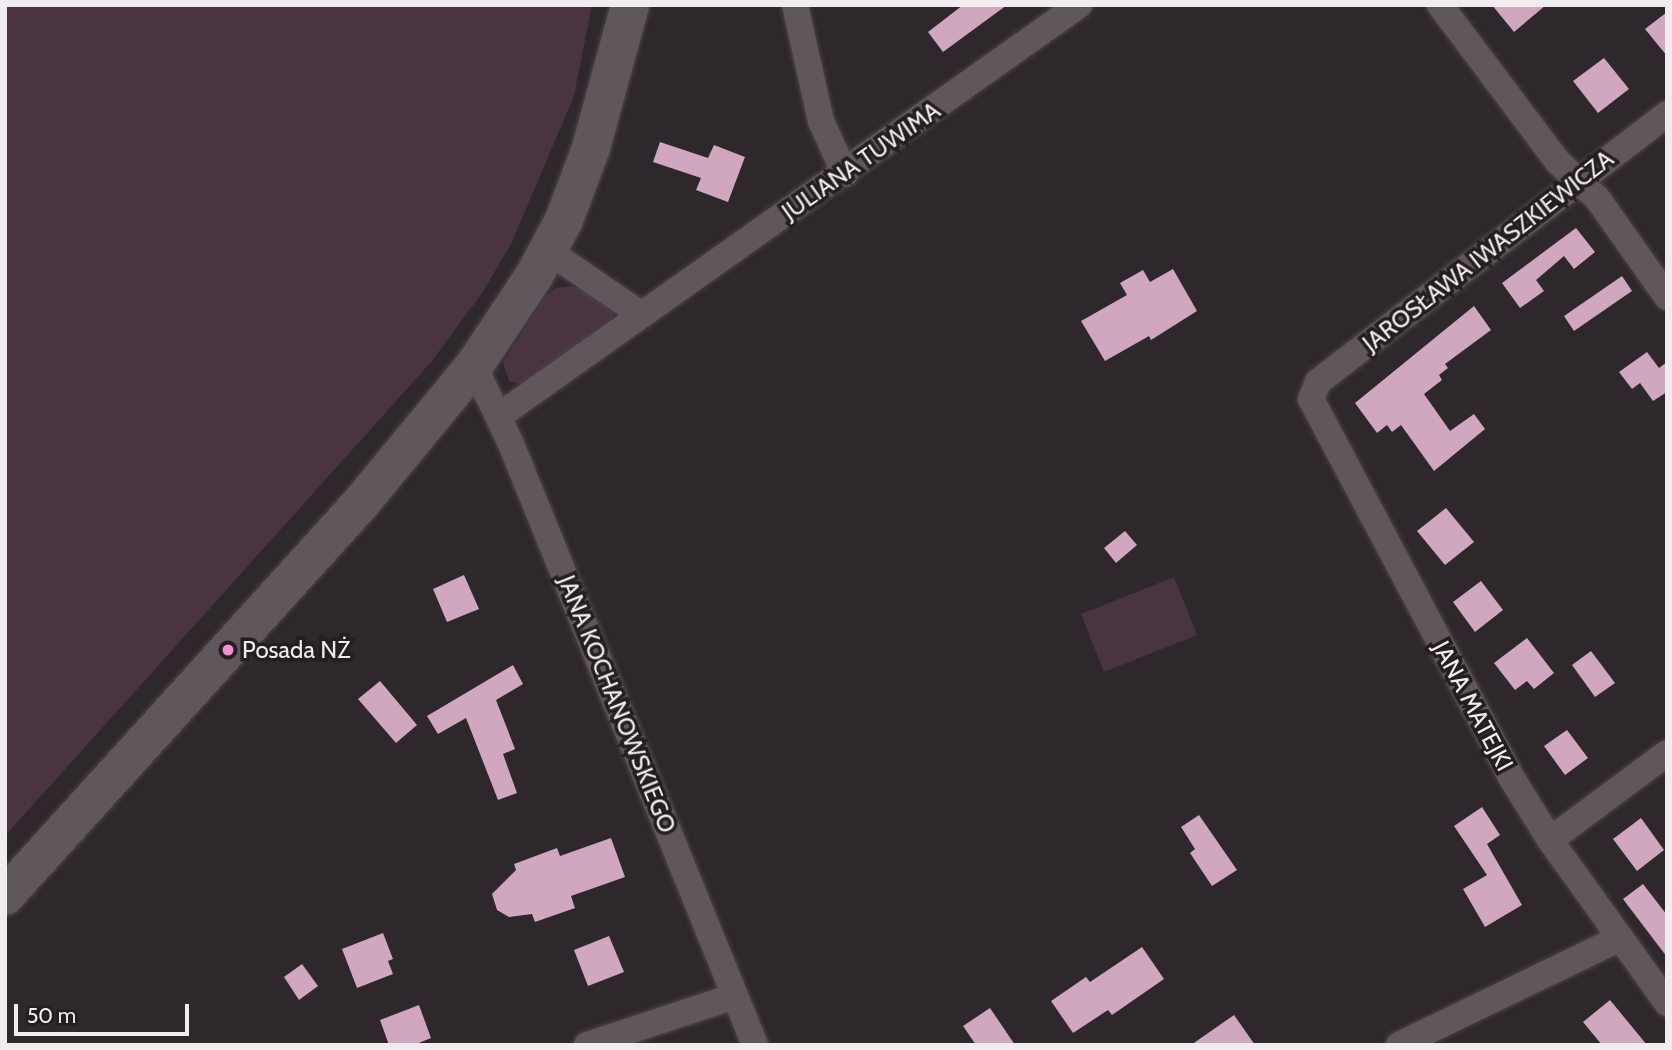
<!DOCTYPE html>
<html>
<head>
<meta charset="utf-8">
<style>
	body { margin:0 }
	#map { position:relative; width:1672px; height:1050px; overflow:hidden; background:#2e272b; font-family:Cabin,sans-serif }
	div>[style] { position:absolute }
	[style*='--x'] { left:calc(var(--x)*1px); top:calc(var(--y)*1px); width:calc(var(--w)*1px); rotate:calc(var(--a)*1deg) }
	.green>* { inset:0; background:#4b3442 }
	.building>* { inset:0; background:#d1a7bf }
	.roads { filter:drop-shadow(0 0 2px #4b4448) drop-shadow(0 0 2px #4b4448) }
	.minor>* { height:26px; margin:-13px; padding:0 13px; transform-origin:13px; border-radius:13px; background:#5f575b }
	.secondary>* { height:38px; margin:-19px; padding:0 19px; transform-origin:19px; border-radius:19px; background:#5f575b }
	.dots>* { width:19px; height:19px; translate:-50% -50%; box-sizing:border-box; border:4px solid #241d21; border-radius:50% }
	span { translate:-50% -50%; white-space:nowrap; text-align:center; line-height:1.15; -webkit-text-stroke:7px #241d21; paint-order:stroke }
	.street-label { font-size:24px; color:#f1ecef }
	.poi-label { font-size:24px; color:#f1ecef }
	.left { translate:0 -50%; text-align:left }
	.frame { position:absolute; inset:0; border:7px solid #f1ecef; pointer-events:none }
	.scale { position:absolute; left:14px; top:1004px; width:175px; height:32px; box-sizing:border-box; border:4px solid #f1ecef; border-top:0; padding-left:9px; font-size:21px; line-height:24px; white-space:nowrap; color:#f1ecef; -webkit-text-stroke:5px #241d21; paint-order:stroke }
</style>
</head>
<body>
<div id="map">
	<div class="green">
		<i style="clip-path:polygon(5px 5px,592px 5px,574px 96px,511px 244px,484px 290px,432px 361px,5px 836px)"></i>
		<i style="clip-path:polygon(571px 286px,582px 288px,613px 311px,614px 321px,522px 384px,509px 381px,503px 363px,545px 296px,556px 288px)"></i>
		<i style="clip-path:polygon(1174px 577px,1197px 635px,1104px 672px,1081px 614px)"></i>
	</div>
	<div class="building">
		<i style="clip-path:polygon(963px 5px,1007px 5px,943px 52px,928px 32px)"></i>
		<i style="clip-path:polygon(1492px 5px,1546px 5px,1514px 32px)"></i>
		<i style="clip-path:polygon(1667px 12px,1667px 56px,1645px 29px)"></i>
		<i style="clip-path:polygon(1604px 58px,1629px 89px,1598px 113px,1573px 81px)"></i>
		<i style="clip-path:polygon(660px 142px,708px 158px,714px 145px,745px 157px,728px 202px,696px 190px,701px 178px,653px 162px)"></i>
		<i style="clip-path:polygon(1576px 228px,1595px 252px,1574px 269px,1564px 256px,1536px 280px,1544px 291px,1520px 308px,1502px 283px)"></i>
		<i style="clip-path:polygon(1173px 269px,1197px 311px,1151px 340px,1149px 336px,1105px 361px,1081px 321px,1127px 295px,1120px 283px,1143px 270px,1150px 282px)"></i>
		<i style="clip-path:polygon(1622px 276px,1632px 291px,1574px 331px,1564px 316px)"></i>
		<i style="clip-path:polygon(1474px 306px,1491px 330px,1445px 364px,1448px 368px,1439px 375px,1442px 380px,1424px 394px,1450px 431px,1474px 414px,1485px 429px,1434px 471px,1401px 425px,1392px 432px,1387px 425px,1377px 433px,1355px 403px)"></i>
		<i style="clip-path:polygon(1647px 352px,1659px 368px,1667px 362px,1667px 392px,1653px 401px,1640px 383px,1632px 389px,1619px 372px)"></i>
		<i style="clip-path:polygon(1446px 508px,1474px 542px,1445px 565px,1417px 531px)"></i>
		<i style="clip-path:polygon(1125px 531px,1137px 545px,1116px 563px,1104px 548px)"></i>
		<i style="clip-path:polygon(464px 575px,479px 609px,447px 622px,433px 589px)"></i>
		<i style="clip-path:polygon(1481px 581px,1503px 610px,1475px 632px,1453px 602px)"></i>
		<i style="clip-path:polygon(1527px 638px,1554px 673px,1534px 689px,1527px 681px,1515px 690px,1494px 663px)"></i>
		<i style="clip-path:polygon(1591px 651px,1615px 683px,1595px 697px,1572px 665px)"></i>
		<i style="clip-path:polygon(513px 665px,523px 684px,496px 700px,515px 749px,503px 754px,517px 793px,498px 800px,466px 718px,438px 734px,427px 716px)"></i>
		<i style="clip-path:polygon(380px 681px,417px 725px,396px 743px,358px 699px)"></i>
		<i style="clip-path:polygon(1567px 730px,1588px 758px,1565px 775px,1544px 746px)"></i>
		<i style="clip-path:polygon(1482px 807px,1500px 835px,1487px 844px,1522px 905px,1485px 927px,1463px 889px,1487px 875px,1454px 826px)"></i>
		<i style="clip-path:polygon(1199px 815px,1237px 870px,1212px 886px,1190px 853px,1195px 849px,1181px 827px)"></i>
		<i style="clip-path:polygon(1641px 818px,1664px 850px,1637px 871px,1613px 839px)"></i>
		<i style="clip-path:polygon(611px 838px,625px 877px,571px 896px,575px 908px,535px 922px,532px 914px,509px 917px,497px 910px,492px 894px,516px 870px,514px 864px,557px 848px,560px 856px)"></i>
		<i style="clip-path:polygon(1643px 884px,1667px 915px,1667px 957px,1623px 899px)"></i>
		<i style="clip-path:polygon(383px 933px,393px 959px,388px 961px,393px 974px,357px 988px,342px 949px)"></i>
		<i style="clip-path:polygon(609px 936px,624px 972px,588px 986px,574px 950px)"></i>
		<i style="clip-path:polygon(1142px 947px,1164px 979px,1112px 1015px,1108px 1010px,1073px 1033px,1051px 1001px,1086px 977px,1090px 982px)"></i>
		<i style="clip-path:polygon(302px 964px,318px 986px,299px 1000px,284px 977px)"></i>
		<i style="clip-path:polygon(1610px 1000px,1647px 1045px,1602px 1045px,1583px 1022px)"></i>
		<i style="clip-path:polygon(419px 1005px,431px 1038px,414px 1045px,389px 1045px,380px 1020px)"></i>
		<i style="clip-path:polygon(990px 1008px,1015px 1045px,976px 1045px,963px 1026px)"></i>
		<i style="clip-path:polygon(1234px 1015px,1255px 1045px,1191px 1045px)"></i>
	</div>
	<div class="roads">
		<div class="minor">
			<i style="--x:795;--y:5;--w:119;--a:77.4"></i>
			<i style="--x:821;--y:121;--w:58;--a:65.6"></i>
			<i style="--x:1440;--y:5;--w:196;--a:53.1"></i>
			<i style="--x:1558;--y:162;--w:53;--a:42.7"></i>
			<i style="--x:1597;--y:198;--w:121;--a:54.7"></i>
			<i style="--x:1667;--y:114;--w:440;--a:142.5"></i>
			<i style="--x:1318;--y:382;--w:18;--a:112"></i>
			<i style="--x:1311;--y:399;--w:428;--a:62.1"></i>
			<i style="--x:1511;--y:777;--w:74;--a:58.2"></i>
			<i style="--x:1550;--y:840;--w:201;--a:54.3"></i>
			<i style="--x:547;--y:250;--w:112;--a:34.4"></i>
			<i style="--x:474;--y:366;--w:86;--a:64.6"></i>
			<i style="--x:511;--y:444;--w:649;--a:67.9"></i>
			<i style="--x:499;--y:416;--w:711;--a:-35.32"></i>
			<i style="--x:1550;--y:840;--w:146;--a:-36.6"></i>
			<i style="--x:587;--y:1045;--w:156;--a:-18.3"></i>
			<i style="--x:1399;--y:1045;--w:246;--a:-25.8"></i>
		</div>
		<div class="secondary">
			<i style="--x:5;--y:896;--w:530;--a:-47.83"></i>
			<i style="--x:361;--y:503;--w:178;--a:-50.5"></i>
			<i style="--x:474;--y:366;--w:108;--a:-56.3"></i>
			<i style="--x:534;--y:276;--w:64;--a:-61.8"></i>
			<i style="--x:564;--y:220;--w:77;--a:-69.4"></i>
			<i style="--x:591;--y:148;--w:148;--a:-74.7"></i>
		</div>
	</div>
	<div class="dots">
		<i style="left:228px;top:650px;background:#f690d0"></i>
	</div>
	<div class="street-label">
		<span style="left:861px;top:161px;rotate:-35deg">JULIANA TUWIMA</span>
		<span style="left:1488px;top:251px;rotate:-38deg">JAROSŁAWA IWASZKIEWICZA</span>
		<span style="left:617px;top:704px;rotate:68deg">JANA KOCHANOWSKIEGO</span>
		<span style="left:1473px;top:706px;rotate:62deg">JANA MATEJKI</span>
	</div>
	<div class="poi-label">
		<span class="left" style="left:242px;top:650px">Posada NŻ</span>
	</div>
	<div class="frame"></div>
	<div class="scale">50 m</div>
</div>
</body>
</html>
